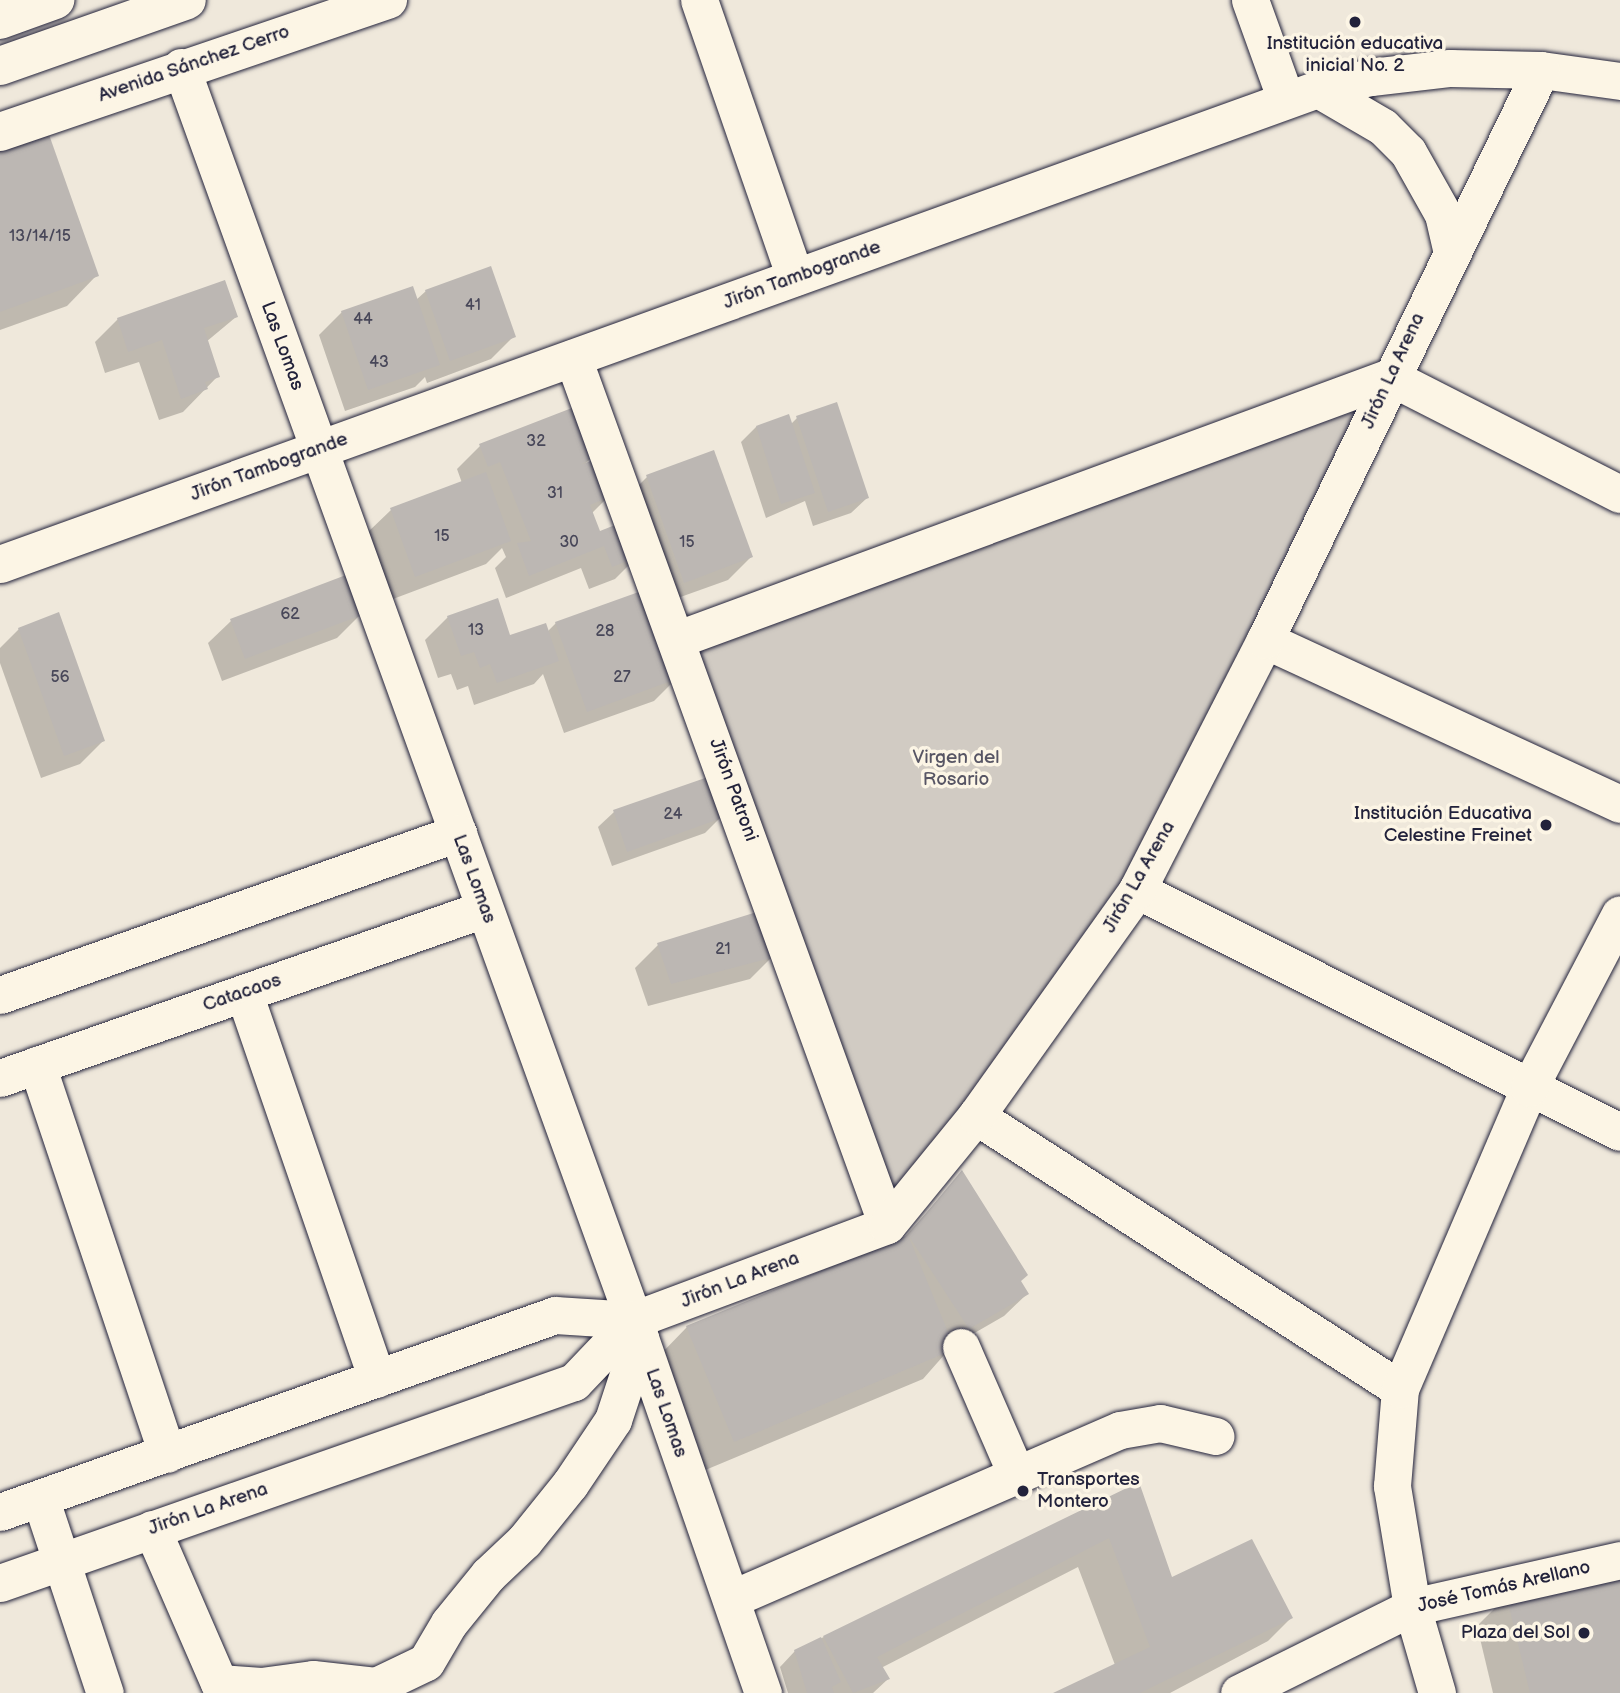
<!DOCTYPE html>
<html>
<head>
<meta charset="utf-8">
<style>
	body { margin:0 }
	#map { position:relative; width:1620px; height:1693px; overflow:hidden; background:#efe8db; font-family:"Balsamiq Sans",sans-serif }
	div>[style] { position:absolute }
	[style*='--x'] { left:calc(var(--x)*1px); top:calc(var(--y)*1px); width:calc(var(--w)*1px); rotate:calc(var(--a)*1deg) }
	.green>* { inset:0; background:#d1cbc3 }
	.shadow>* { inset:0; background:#0003 }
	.building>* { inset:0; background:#bcb7b3 }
	.roads { filter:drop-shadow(0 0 2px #22223b) drop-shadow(0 0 2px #22223b) }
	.minor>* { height:37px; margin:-18.5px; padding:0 18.5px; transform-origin:18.5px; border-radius:18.5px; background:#fcf5e5 }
	.major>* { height:38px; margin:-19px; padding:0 19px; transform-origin:19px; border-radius:19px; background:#fcf5e5 }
	.dots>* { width:19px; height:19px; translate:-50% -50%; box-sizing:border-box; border:4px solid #fcf5e5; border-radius:50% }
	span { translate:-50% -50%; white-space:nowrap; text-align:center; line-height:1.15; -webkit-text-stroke:7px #fcf5e5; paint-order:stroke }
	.number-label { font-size:16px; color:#484759 }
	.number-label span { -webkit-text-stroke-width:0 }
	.poi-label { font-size:19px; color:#22223b }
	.right { translate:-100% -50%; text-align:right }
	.left { translate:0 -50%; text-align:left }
	.street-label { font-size:19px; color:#22223b }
	.park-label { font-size:19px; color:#575564 }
</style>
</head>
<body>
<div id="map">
	<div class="green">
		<i style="clip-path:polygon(1390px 377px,1137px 890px,887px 1225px,678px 639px)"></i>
	</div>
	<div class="shadow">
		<i style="clip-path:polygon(0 145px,97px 275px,67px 306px,0 330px)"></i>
		<i style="clip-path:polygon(426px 291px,514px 336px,491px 359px,427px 383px,425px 377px,415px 387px,345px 411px,319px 335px,342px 312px,416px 300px)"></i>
		<i style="clip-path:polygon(236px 317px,206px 342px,218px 376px,183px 412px,159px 420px,139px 362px,105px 373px,95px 342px,118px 319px)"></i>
		<i style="clip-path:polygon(797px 418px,867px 498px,851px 513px,813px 526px,805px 501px,766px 518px,741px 442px,756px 427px,791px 424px)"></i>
		<i style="clip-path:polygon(480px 446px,593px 456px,583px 466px,609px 496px,592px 513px,599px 533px,638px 556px,615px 579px,589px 589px,581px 568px,506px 598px,495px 568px,506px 557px,502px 548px,486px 564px,393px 599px,368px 532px,391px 510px,462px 483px,457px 469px)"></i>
		<i style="clip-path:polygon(713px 452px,751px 557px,728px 580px,661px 604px,624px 500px,647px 477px)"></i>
		<i style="clip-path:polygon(360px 615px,337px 638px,222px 681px,208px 643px,231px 621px)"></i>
		<i style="clip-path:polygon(448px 617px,509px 637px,547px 632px,556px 623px,677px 678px,654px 701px,564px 733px,543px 674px,534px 684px,474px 705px,468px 686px,457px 690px,451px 674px,438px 678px,425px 640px)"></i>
		<i style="clip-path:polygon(19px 629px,103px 741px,80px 764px,41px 778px,0 663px,0 648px)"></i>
		<i style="clip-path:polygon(614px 812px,720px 818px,705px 833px,612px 866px,598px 827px)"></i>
		<i style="clip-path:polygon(658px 945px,773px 956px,750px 979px,648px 1006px,635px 968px)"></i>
		<i style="clip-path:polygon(962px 1173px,1027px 1294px,1004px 1316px,952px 1346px,923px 1379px,703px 1471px,657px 1358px,687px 1327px,903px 1239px)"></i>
		<i style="clip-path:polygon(1138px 1484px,1171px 1579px,1291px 1618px,1268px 1641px,1170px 1693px,1057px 1693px,1115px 1665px,1078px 1567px,881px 1668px,888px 1679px,873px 1693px,788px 1693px,780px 1667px,795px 1651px)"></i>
		<i style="clip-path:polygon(1507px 1596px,1620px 1693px,1493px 1693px,1477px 1626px)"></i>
	</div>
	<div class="building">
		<i style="clip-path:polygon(46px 126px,99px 276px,0 312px,0 143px)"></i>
		<i style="clip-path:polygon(491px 266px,516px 337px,450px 361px,425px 290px)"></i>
		<i style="clip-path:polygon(225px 280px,238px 317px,204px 328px,220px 377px,205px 382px,208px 389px,181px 399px,162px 340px,128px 352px,117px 318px)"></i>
		<i style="clip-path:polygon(413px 286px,440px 365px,368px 390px,341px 311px)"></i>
		<i style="clip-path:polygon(837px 402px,869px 498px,828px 512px,796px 416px)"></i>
		<i style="clip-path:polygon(577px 406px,595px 456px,580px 465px,596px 459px,611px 496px,590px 505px,600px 531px,625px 521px,640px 556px,612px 567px,604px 546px,529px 576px,517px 543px,531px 541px,500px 462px,488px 467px,479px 444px)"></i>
		<i style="clip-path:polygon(789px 414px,815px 493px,781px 504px,756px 426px)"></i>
		<i style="clip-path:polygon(714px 450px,753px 557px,684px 583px,646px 475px)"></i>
		<i style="clip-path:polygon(486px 472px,511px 541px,415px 577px,390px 508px)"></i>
		<i style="clip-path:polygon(346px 575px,362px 615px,245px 659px,230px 619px)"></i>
		<i style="clip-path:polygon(647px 589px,679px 678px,587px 712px,555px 622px)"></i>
		<i style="clip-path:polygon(498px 598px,510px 635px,546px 623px,559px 661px,497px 683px,490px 664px,480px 668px,474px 652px,461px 656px,447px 616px)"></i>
		<i style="clip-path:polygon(59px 612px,105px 741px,64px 756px,18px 628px)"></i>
		<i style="clip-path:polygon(708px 777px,722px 818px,627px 852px,613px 810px)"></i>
		<i style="clip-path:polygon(760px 911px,775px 957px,671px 984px,657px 943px)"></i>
		<i style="clip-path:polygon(962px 1170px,1028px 1275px,1021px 1281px,1029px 1294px,969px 1329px,908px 1235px)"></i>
		<i style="clip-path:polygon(908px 1235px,955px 1349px,734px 1442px,686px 1326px)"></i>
		<i style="clip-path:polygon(1139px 1482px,1172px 1577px,1252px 1539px,1293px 1618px,1140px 1693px,1053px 1693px,1150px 1647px,1109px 1538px,877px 1657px,890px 1679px,853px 1693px,823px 1636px)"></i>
		<i style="clip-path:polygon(1620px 1569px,1620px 1693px,1530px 1693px,1506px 1594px)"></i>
		<i style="clip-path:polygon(821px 1637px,841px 1682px,832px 1687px,834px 1693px,807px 1693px,794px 1650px)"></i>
	</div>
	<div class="roads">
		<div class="minor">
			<i style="--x:699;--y:0;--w:293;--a:70.9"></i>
			<i style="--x:1250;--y:0;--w:106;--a:70.2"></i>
			<i style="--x:181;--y:67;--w:1351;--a:70.14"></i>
			<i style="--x:640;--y:1338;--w:376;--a:70.9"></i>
			<i style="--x:1318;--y:89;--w:75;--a:30.3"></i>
			<i style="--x:1383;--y:127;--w:35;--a:45"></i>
			<i style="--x:1408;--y:152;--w:71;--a:60.6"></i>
			<i style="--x:1443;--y:214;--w:36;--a:77"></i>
			<i style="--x:573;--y:358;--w:922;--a:70.09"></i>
			<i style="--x:0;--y:564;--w:1401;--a:-19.82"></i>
			<i style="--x:1318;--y:89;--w:54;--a:-12.8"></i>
			<i style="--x:1371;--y:77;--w:80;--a:-6.5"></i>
			<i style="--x:1450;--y:68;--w:91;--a:1.3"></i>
			<i style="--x:1541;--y:70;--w:80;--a:7.9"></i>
			<i style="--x:678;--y:639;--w:759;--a:-20.2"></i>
			<i style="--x:1390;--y:377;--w:258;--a:27"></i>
			<i style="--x:1265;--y:640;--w:391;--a:24.8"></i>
			<i style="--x:1137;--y:890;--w:540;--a:26.61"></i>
			<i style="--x:244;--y:993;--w:408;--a:71"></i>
			<i style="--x:0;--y:995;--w:486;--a:-19.5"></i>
			<i style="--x:37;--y:1065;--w:410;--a:71.5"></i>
			<i style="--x:0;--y:1078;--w:513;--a:-19.25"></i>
			<i style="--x:976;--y:1116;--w:504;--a:32.78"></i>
			<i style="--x:961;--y:1347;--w:141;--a:66.5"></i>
			<i style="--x:41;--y:1500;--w:203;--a:71.7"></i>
			<i style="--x:0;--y:1512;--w:589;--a:-19.54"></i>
			<i style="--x:555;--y:1315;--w:78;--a:3.7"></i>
			<i style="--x:633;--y:1320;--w:271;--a:-20.5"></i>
			<i style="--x:887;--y:1225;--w:141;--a:-50.8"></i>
			<i style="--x:976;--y:1116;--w:277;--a:-54.5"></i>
			<i style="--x:1137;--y:890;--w:281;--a:-62.9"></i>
			<i style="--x:1265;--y:640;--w:633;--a:-64.16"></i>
			<i style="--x:152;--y:1529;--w:168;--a:66.5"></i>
			<i style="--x:219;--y:1683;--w:42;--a:4.1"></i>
			<i style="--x:261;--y:1686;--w:52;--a:-7.7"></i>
			<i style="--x:313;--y:1679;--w:63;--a:6.3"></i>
			<i style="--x:376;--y:1686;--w:55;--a:-25.6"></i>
			<i style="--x:426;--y:1662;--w:45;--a:-59.5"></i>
			<i style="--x:449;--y:1623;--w:62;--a:-50.9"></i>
			<i style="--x:488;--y:1575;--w:50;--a:-43.4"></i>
			<i style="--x:524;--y:1541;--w:73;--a:-51.1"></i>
			<i style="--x:570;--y:1484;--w:77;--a:-56.1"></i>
			<i style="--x:613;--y:1420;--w:86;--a:-71.8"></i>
			<i style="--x:0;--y:1583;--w:608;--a:-19.3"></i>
			<i style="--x:574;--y:1382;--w:86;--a:-46.4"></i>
			<i style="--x:731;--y:1599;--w:424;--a:-23.5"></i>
			<i style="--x:1120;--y:1430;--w:41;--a:-9.9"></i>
			<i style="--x:1160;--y:1423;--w:57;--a:13.3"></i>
			<i style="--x:1239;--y:1693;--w:193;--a:-26.4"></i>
			<i style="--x:1412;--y:1607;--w:213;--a:-12.7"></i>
			<i style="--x:1437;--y:1693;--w:90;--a:-106.2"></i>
			<i style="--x:1412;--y:1607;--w:123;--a:-99.4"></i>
			<i style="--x:1392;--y:1486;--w:97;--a:-85.3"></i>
			<i style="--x:1400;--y:1389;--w:327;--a:-66.8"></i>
			<i style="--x:1529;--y:1088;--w:196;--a:-62.4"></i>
		</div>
		<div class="major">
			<i style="--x:0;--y:20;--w:59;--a:-20"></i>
			<i style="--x:0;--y:66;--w:198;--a:-19.4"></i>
			<i style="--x:0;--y:132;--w:410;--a:-18.8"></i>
		</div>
	</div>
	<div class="dots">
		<i style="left:1355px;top:22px;background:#22223b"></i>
		<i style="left:1546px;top:825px;background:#22223b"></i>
		<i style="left:1023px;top:1491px;background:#22223b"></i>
		<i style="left:1584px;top:1633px;background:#22223b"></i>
	</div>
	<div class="number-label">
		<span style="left:40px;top:237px">13/14/15</span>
		<span style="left:473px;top:306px">41</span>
		<span style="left:363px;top:320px">44</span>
		<span style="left:379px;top:363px">43</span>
		<span style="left:536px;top:442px">32</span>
		<span style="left:555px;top:494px">31</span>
		<span style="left:442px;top:537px">15</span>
		<span style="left:569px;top:543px">30</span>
		<span style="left:687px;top:543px">15</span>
		<span style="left:290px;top:615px">62</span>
		<span style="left:476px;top:631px">13</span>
		<span style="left:605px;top:632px">28</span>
		<span style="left:60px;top:678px">56</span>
		<span style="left:622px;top:678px">27</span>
		<span style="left:673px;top:815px">24</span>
		<span style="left:723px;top:950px">21</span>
	</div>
	<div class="poi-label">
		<span style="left:1355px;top:55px">Institución educativa<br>inicial No. 2</span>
		<span class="right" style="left:1532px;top:825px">Institución Educativa<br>Celestine Freinet</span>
		<span class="left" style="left:1037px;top:1491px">Transportes<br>Montero</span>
		<span class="right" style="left:1570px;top:1633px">Plaza del Sol</span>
	</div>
	<div class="street-label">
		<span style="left:194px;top:64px;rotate:-19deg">Avenida Sánchez Cerro</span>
		<span style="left:802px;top:275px;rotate:-20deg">Jirón Tambogrande</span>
		<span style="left:282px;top:346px;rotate:70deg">Las Lomas</span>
		<span style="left:1393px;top:371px;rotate:-65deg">Jirón La Arena</span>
		<span style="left:269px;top:467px;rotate:-20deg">Jirón Tambogrande</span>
		<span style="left:733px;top:790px;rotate:70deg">Jirón Patroni</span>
		<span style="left:1139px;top:877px;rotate:-60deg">Jirón La Arena</span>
		<span style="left:474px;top:879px;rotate:70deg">Las Lomas</span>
		<span style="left:242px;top:993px;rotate:-19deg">Catacaos</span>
		<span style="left:740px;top:1280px;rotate:-21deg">Jirón La Arena</span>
		<span style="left:666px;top:1413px;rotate:71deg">Las Lomas</span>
		<span style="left:208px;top:1509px;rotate:-19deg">Jirón La Arena</span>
		<span style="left:1504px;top:1587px;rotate:-13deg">José Tomás Arellano</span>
	</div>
	<div class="park-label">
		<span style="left:956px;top:769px">Virgen del<br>Rosario</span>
	</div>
</div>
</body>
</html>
